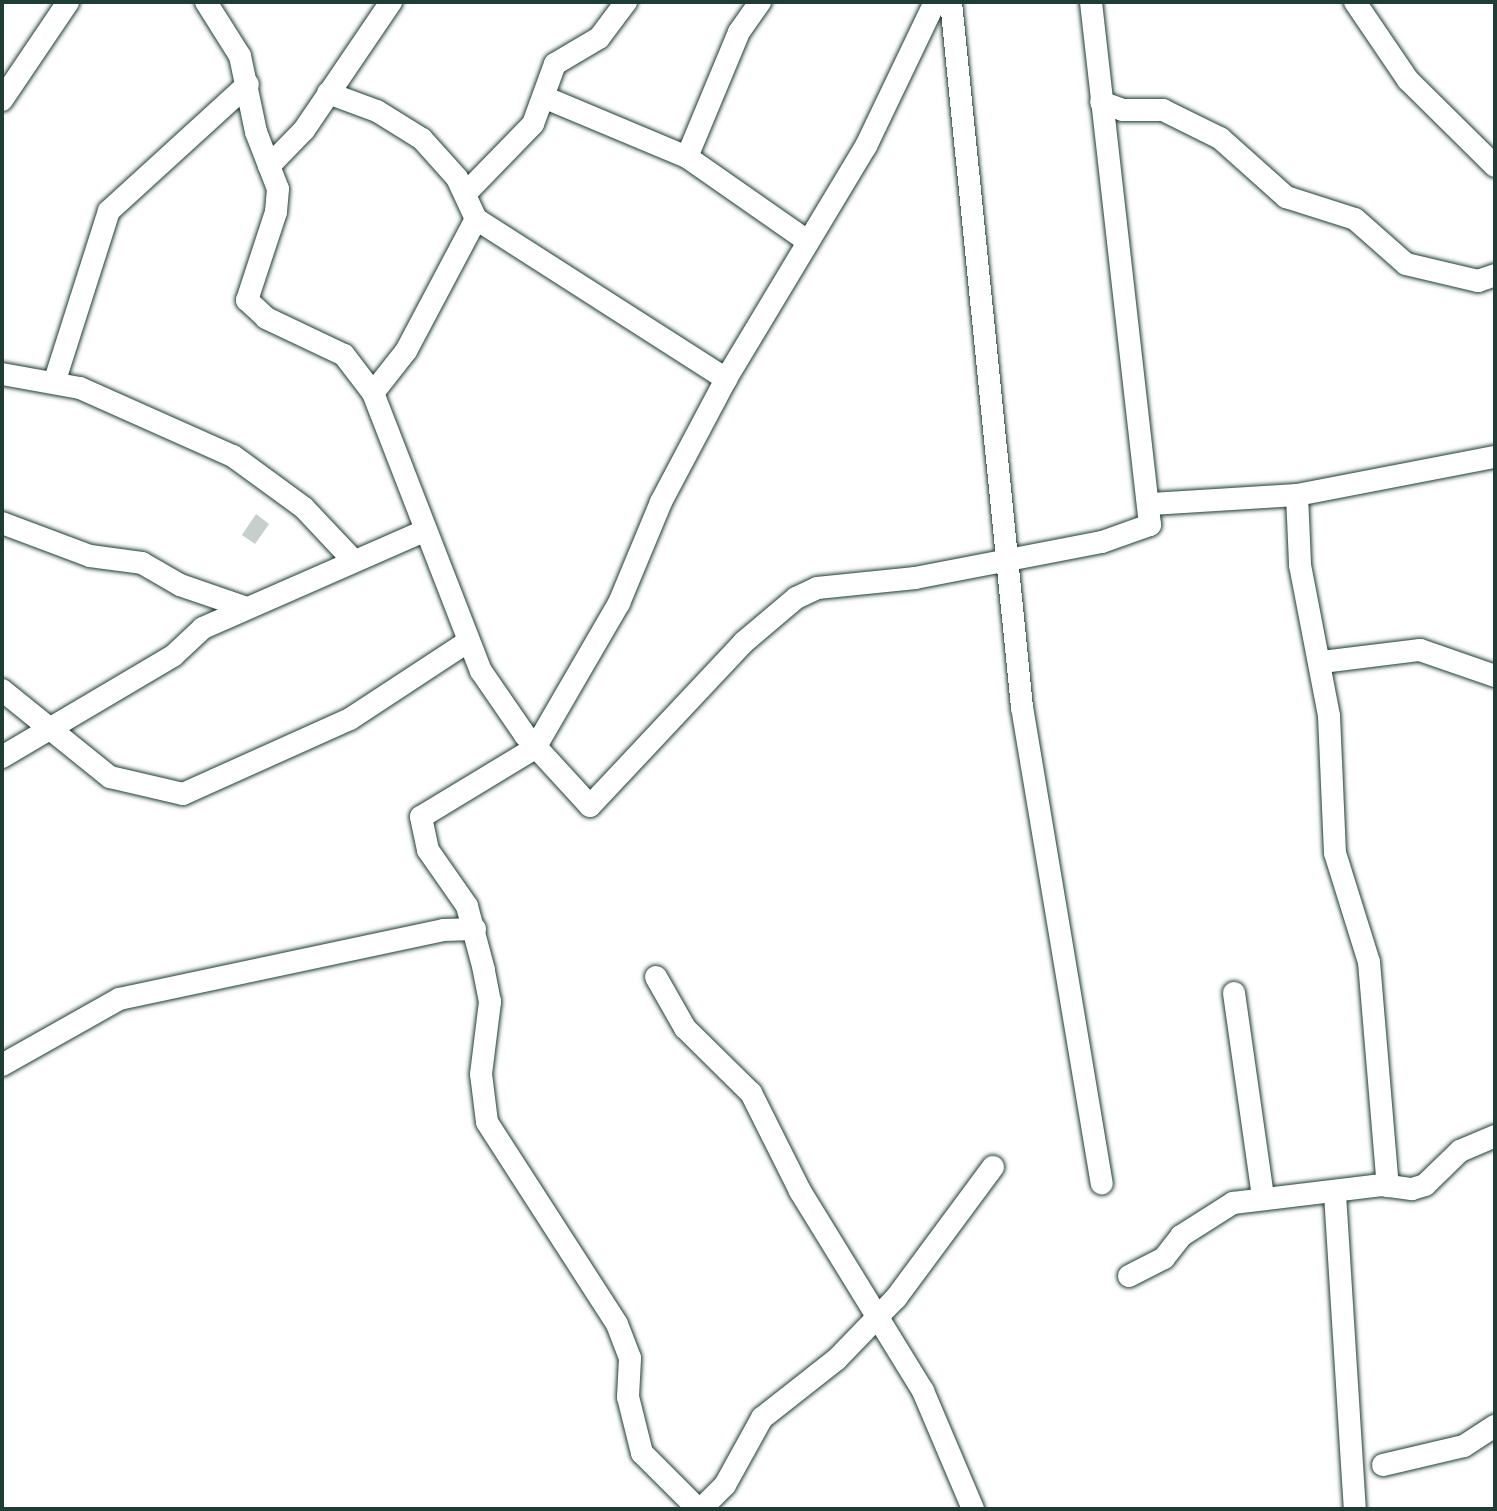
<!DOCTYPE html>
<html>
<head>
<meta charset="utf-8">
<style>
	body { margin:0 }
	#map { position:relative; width:1497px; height:1511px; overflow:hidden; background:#fff; font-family:"Comic Neue",sans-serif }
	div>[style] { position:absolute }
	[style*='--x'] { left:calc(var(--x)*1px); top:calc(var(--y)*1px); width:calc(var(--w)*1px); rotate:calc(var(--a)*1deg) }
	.building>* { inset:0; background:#c7cfcc }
	.roads { filter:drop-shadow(0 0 2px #1f3d34) drop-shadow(0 0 2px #1f3d34) }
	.minor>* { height:22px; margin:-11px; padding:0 11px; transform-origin:11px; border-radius:11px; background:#fff }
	span { translate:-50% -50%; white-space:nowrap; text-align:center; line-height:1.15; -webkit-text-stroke:6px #fff; paint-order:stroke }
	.frame { position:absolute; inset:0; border:4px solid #1f3d34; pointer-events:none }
</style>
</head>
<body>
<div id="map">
	<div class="building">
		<i style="clip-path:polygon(256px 514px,269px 524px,255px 544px,242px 535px)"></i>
	</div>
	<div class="roads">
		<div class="minor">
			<i style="--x:206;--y:2;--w:64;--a:57.8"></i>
			<i style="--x:240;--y:56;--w:78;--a:78.1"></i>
			<i style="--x:256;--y:132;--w:61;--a:68.9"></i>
			<i style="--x:278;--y:189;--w:23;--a:95"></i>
			<i style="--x:276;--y:212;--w:93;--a:108.2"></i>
			<i style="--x:247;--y:300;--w:26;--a:43"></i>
			<i style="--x:266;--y:318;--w:86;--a:25.4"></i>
			<i style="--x:344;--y:355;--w:48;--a:52.7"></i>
			<i style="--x:373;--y:393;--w:298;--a:68.8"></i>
			<i style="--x:481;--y:671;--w:78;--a:55.5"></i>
			<i style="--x:525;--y:735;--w:96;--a:47.5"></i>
			<i style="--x:590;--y:806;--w:225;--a:-46.8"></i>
			<i style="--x:744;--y:642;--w:68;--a:-40.2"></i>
			<i style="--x:796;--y:598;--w:23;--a:-25"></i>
			<i style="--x:817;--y:588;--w:99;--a:-5.8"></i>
			<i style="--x:915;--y:578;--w:190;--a:-10.9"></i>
			<i style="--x:1102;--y:542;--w:51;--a:-19.5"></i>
			<i style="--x:1150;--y:525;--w:526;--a:-96.44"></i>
			<i style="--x:951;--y:2;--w:709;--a:84.25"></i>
			<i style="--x:1022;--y:707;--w:483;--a:80.5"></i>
			<i style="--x:1355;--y:2;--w:94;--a:55.8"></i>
			<i style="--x:1408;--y:80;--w:122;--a:44.7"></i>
			<i style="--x:328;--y:93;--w:52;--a:20.2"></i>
			<i style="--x:377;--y:111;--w:53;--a:31.9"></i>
			<i style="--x:422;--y:139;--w:52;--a:48.1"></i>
			<i style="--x:457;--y:178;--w:45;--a:65.1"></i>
			<i style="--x:476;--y:219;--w:149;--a:117.9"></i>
			<i style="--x:406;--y:351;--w:53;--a:128.2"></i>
			<i style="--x:546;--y:98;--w:153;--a:22.7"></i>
			<i style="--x:687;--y:157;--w:145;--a:34.9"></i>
			<i style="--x:2;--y:100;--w:118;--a:-56"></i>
			<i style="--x:1101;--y:102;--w:23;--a:20"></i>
			<i style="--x:1123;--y:110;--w:40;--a:0"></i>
			<i style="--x:1163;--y:110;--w:64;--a:26.2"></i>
			<i style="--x:1220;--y:138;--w:89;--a:41.8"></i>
			<i style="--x:1286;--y:197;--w:72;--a:17.7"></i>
			<i style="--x:1355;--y:219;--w:68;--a:41.4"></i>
			<i style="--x:1406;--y:264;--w:74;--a:13.3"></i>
			<i style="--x:1478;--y:281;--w:18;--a:-19"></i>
			<i style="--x:687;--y:157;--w:135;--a:-67.4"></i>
			<i style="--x:739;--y:32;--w:37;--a:-55"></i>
			<i style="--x:269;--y:166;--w:50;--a:-45.8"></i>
			<i style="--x:304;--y:130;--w:155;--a:-55.8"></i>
			<i style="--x:466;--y:193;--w:96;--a:-45.8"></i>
			<i style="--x:533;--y:124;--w:64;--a:-69.9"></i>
			<i style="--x:555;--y:64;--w:51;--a:-30.6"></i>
			<i style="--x:599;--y:38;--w:45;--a:-53.1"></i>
			<i style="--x:476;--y:219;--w:297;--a:32.6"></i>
			<i style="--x:2;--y:374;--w:79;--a:10.2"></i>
			<i style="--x:80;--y:388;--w:167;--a:24"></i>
			<i style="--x:233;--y:456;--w:88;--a:36.2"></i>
			<i style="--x:304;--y:508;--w:73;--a:46.7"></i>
			<i style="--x:55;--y:380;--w:177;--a:-72.3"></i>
			<i style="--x:109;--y:211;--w:188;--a:-42.4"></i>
			<i style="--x:1297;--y:495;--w:70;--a:87.5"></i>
			<i style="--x:1300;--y:565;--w:154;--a:79.1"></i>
			<i style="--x:1329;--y:716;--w:137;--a:87.5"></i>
			<i style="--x:1335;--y:853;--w:114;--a:72.7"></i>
			<i style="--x:1369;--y:962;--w:225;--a:85.2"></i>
			<i style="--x:1151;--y:504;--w:146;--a:-3.5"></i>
			<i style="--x:1297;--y:495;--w:202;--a:-10.9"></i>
			<i style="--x:2;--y:523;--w:94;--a:20.6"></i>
			<i style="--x:90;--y:556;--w:52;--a:7.7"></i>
			<i style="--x:142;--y:563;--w:44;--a:30.1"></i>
			<i style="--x:180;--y:585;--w:68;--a:19"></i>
			<i style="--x:1322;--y:662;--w:99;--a:-7"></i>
			<i style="--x:1420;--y:650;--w:79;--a:19.1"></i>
			<i style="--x:2;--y:690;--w:139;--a:38.9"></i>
			<i style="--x:110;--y:777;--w:75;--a:13.1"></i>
			<i style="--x:183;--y:794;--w:183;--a:-24.2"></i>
			<i style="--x:350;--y:719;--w:140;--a:-33.3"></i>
			<i style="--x:2;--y:757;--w:199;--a:-30.6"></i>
			<i style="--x:173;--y:656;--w:41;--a:-43"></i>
			<i style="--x:203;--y:628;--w:241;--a:-23.7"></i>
			<i style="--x:656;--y:977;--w:59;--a:60.4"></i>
			<i style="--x:685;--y:1028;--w:93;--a:44.6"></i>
			<i style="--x:751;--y:1093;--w:110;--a:63.4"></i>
			<i style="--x:800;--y:1191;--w:235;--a:58.4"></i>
			<i style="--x:923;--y:1391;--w:128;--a:67"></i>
			<i style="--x:1234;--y:993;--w:205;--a:81.9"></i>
			<i style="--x:2;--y:1065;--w:134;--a:-29.4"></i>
			<i style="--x:119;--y:999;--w:332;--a:-12"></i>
			<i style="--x:444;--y:930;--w:31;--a:-2"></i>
			<i style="--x:1335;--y:1194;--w:316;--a:86.4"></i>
			<i style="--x:1129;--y:1276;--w:39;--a:-27"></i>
			<i style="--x:1164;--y:1258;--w:28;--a:-52"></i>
			<i style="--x:1181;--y:1236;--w:62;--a:-32.4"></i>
			<i style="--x:1233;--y:1203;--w:150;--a:-6.9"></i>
			<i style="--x:1382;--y:1185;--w:30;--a:8"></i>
			<i style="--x:1412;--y:1189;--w:14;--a:-17"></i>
			<i style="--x:1425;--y:1185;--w:49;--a:-44.2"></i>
			<i style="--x:1460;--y:1151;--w:38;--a:-23"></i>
			<i style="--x:1383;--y:1465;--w:83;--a:-13.2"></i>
			<i style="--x:1464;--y:1446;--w:37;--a:-33"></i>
			<i style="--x:698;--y:1509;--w:79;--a:-135"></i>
			<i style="--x:642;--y:1453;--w:58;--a:-104"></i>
			<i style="--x:628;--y:1397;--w:39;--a:-87"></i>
			<i style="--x:630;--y:1358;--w:36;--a:-111"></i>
			<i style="--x:617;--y:1324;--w:240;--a:-122.8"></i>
			<i style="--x:487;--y:1122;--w:48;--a:-97.1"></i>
			<i style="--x:481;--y:1074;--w:73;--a:-82.9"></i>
			<i style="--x:490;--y:1002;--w:33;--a:-101"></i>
			<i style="--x:484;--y:970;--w:66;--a:-104.9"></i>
			<i style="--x:467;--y:906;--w:68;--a:-124.9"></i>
			<i style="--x:428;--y:850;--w:34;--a:-102"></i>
			<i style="--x:421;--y:817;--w:133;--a:-31.2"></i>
			<i style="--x:535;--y:748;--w:168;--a:-59.9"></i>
			<i style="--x:619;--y:603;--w:109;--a:-67.4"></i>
			<i style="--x:661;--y:502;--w:139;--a:-62.1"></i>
			<i style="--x:726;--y:379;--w:272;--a:-59"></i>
			<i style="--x:866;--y:146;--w:160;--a:-64.4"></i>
			<i style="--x:701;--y:1509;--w:34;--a:-45"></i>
			<i style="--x:725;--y:1485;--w:77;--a:-61.1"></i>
			<i style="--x:762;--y:1418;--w:95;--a:-38.2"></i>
			<i style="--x:837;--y:1359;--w:85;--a:-46"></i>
			<i style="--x:896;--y:1298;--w:163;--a:-53.5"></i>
		</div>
	</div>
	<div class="frame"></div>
</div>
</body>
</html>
